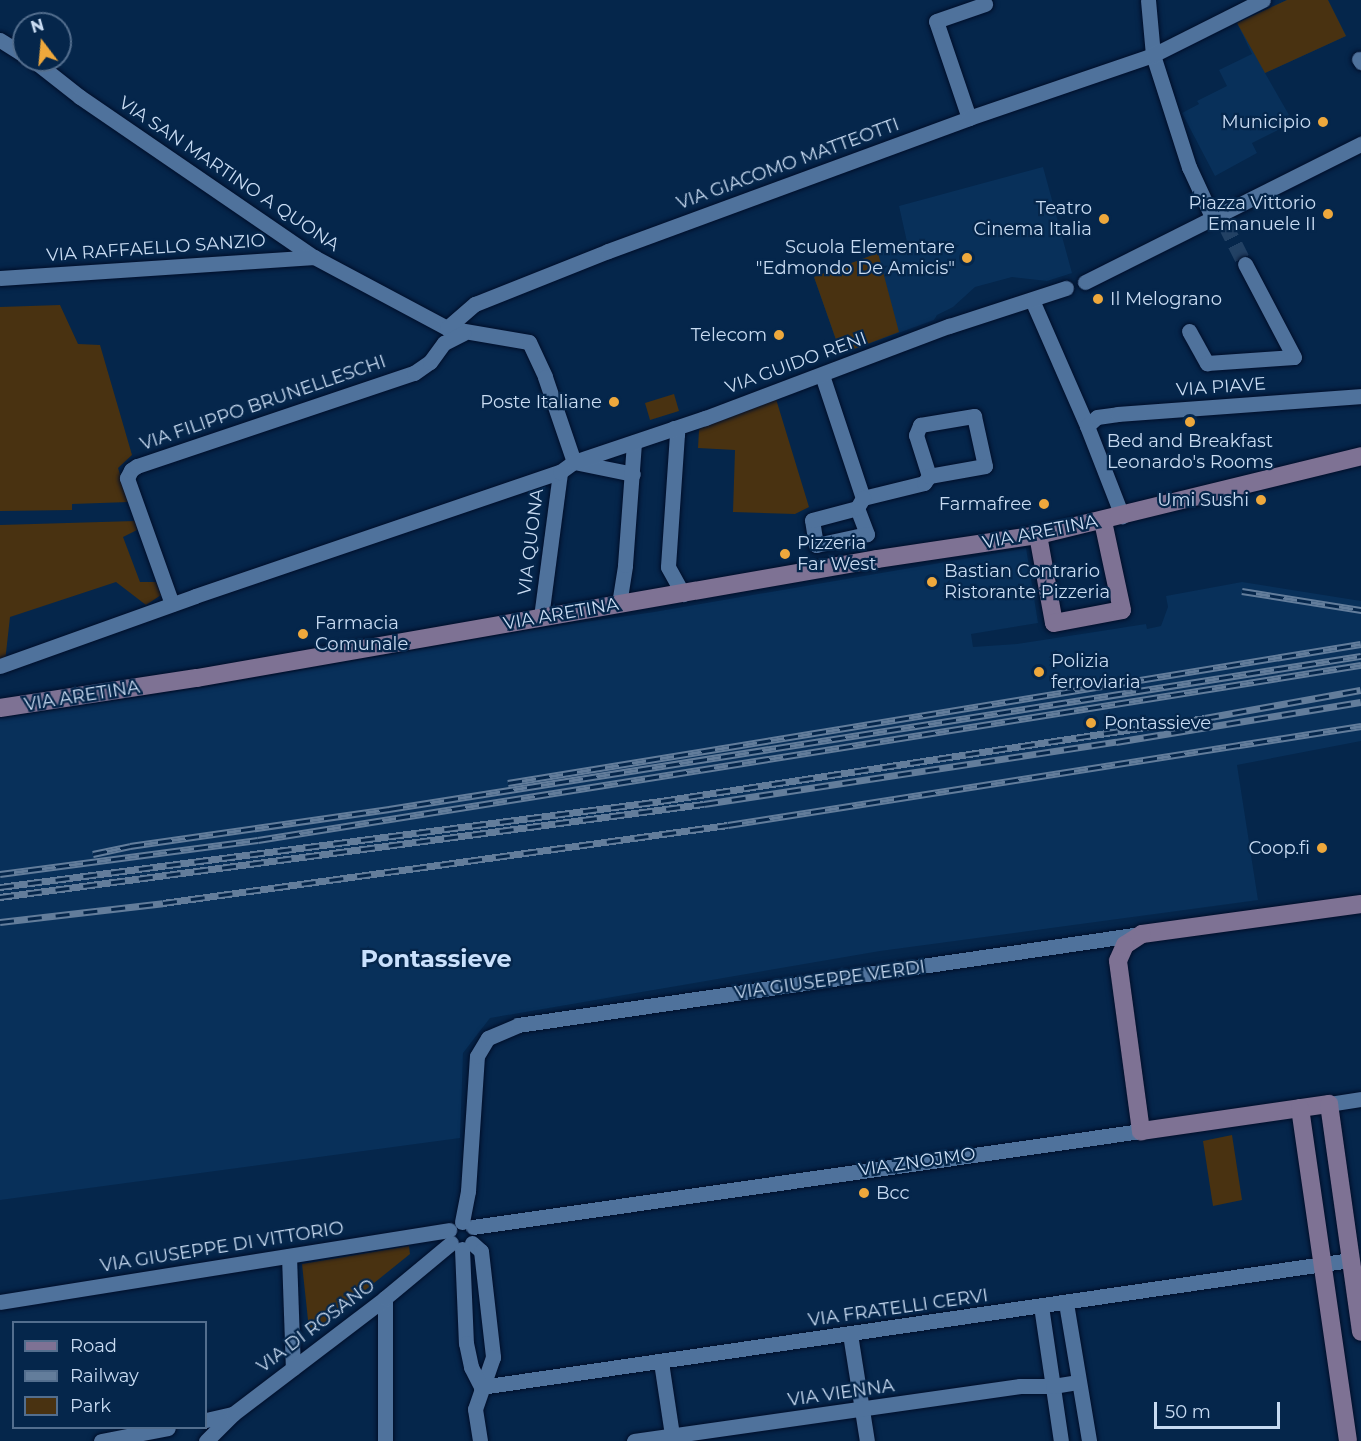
<!DOCTYPE html>
<html>
<head>
<meta charset="utf-8">
<style>
	body { margin:0 }
	#map { position:relative; width:1361px; height:1441px; overflow:hidden; background:#05264b; font-family:Montserrat,sans-serif }
	div>[style] { position:absolute }
	[style*='--x'] { left:calc(var(--x)*1px); top:calc(var(--y)*1px); width:calc(var(--w)*1px); rotate:calc(var(--a)*1deg) }
	.built>* { inset:0; background:#08305a }
	.green>* { inset:0; background:#493211 }
	.street-tunnel>* { height:15px; margin-top:-7.5px; transform-origin:0; background:repeating-linear-gradient(90deg,#224164 0 15px,transparent 0 23px) }
	.roads { filter:drop-shadow(0 0 2px #000e29) drop-shadow(0 0 2px #000e29) }
	.street>* { height:15px; margin:-7.5px; padding:0 7.5px; transform-origin:7.5px; border-radius:7.5px; background:#4f729c }
	.secondary>* { height:18px; margin:-9px; padding:0 9px; transform-origin:9px; border-radius:9px; background:#7e7294 }
	.rail>* { height:7px; margin-top:-3.5px; transform-origin:0; background:repeating-linear-gradient(90deg,#05264b 0 14px,#637d9b 0 28px); box-sizing:border-box; border-block:2px solid #637d9b }
	.dots>* { width:16px; height:16px; translate:-50% -50%; box-sizing:border-box; border:3px solid #05264b; border-radius:50% }
	span { translate:-50% -50%; white-space:nowrap; text-align:center; line-height:1.15; -webkit-text-stroke:4.5px #05264b; paint-order:stroke }
	.poi-label { font-size:18px; color:#c8dbf2 }
	.right { translate:-100% -50%; text-align:right }
	.left { translate:0 -50%; text-align:left }
	.street-label { font-size:18px; color:#c8dbf2 }
	.district-label { font-size:24px; color:#c9e0fc; font-weight:700 }
	.legend { position:absolute; left:12px; top:1321px; width:195px; height:108px; box-sizing:border-box; background:#05264b; border:2px solid #536e8e; margin:0; padding:8px 10px; list-style:none; font-size:18px; color:#c8dbf2 }
	.legend li { display:flex; align-items:center; gap:12px; height:30px }
	.legend b { width:30px; border:2px solid #536e8e }
	.north { position:absolute; left:12px; top:12px; width:60px; height:60px; box-sizing:border-box; background:#05264b; border:2px solid #536e8e; border-radius:50%; rotate:344deg; font-size:16px; font-weight:700; line-height:24px; text-align:center; color:#c8dbf2 }
	.north::after { content:''; display:block; margin:auto; width:21px; height:27px; background:#eea83c; clip-path:polygon(50% 0,100% 100%,50% 72%,0 100%) }
	.scale { position:absolute; left:1154px; top:1402px; width:126px; height:27px; box-sizing:border-box; border:3px solid #c8dbf2; border-top:0; padding-left:8px; font-size:18px; line-height:21px; white-space:nowrap; color:#c8dbf2; -webkit-text-stroke:4px #05264b; paint-order:stroke }
</style>
</head>
<body>
<div id="map">
	<div class="built">
		<i style="clip-path:polygon(1287px 0,1328px 0,1346px 36px,1265px 73px,1289px 115px,1283px 119px,1286px 126px,1252px 143px,1257px 153px,1215px 176px,1182px 113px,1199px 104px,1197px 101px,1227px 86px,1219px 70px,1252px 54px,1237px 23px)"></i>
		<i style="clip-path:polygon(1043px 167px,1072px 273px,1047px 281px,1012px 277px,975px 287px,953px 307px,937px 315px,934px 320px,841px 354px,814px 277px,907px 242px,899px 206px)"></i>
		<i style="clip-path:polygon(1026px 548px,1038px 623px,971px 634px,973px 647px,1017px 644px,1146px 624px,1147px 629px,1161px 626px,1168px 607px,1166px 596px,1242px 582px,1361px 601px,1361px 741px,1237px 765px,1258px 900px,880px 951px,490px 1018px,463px 1053px,460px 1138px,0 1200px,0 718px,202px 688px,536px 629px,654px 612px)"></i>
	</div>
	<div class="green">
		<i style="clip-path:polygon(1287px 0,1328px 0,1346px 36px,1265px 73px,1237px 23px)"></i>
		<i style="clip-path:polygon(878px 253px,899px 332px,841px 354px,814px 277px)"></i>
		<i style="clip-path:polygon(60px 305px,78px 344px,100px 345px,132px 455px,118px 468px,129px 502px,72px 504px,72px 510px,0 511px,0 307px)"></i>
		<i style="clip-path:polygon(674px 394px,679px 411px,650px 420px,645px 403px)"></i>
		<i style="clip-path:polygon(776px 399px,809px 507px,795px 514px,733px 512px,735px 450px,698px 448px,699px 430px,706px 422px)"></i>
		<i style="clip-path:polygon(135px 521px,137px 530px,123px 537px,140px 582px,156px 582px,161px 595px,146px 605px,116px 582px,10px 617px,5px 662px,0 663px,0 525px)"></i>
		<i style="clip-path:polygon(1232px 1135px,1242px 1200px,1213px 1206px,1203px 1141px)"></i>
		<i style="clip-path:polygon(409px 1246px,410px 1254px,317px 1329px,309px 1329px,302px 1264px)"></i>
	</div>
	<div class="street-tunnel">
		<i style="--x:1225;--y:224;--w:45;--a:63.4"></i>
	</div>
	<div class="roads">
		<div class="street">
			<i style="--x:1148;--y:0;--w:55;--a:84.8"></i>
			<i style="--x:1153;--y:55;--w:118;--a:72.2"></i>
			<i style="--x:1189;--y:167;--w:57;--a:65.2"></i>
			<i style="--x:0;--y:40;--w:28;--a:32"></i>
			<i style="--x:1359;--y:59;--w:4;--a:56"></i>
			<i style="--x:33;--y:60;--w:60;--a:38.2"></i>
			<i style="--x:80;--y:97;--w:283;--a:34.4"></i>
			<i style="--x:314;--y:257;--w:151;--a:28.1"></i>
			<i style="--x:447;--y:328;--w:83;--a:9.7"></i>
			<i style="--x:529;--y:342;--w:38;--a:65"></i>
			<i style="--x:545;--y:377;--w:90;--a:71.2"></i>
			<i style="--x:969;--y:118;--w:102;--a:-108.8"></i>
			<i style="--x:936;--y:21;--w:52;--a:-19.1"></i>
			<i style="--x:0;--y:278;--w:315;--a:-3.8"></i>
			<i style="--x:1085;--y:282;--w:309;--a:-26.6"></i>
			<i style="--x:1032;--y:300;--w:137;--a:66.4"></i>
			<i style="--x:1087;--y:426;--w:97;--a:68.7"></i>
			<i style="--x:447;--y:328;--w:37;--a:-41"></i>
			<i style="--x:475;--y:304;--w:143;--a:-21.7"></i>
			<i style="--x:608;--y:251;--w:385;--a:-20.2"></i>
			<i style="--x:969;--y:118;--w:194;--a:-18.9"></i>
			<i style="--x:1153;--y:55;--w:123;--a:-26.6"></i>
			<i style="--x:1189;--y:331;--w:37;--a:61"></i>
			<i style="--x:1207;--y:363;--w:87;--a:-3.9"></i>
			<i style="--x:1294;--y:357;--w:105;--a:-117.8"></i>
			<i style="--x:822;--y:375;--w:130;--a:71.6"></i>
			<i style="--x:863;--y:498;--w:63;--a:-13.8"></i>
			<i style="--x:924;--y:483;--w:9;--a:-54"></i>
			<i style="--x:929;--y:476;--w:43;--a:-107.6"></i>
			<i style="--x:916;--y:435;--w:11;--a:-68"></i>
			<i style="--x:920;--y:425;--w:55;--a:-9.5"></i>
			<i style="--x:974;--y:416;--w:51;--a:77.6"></i>
			<i style="--x:985;--y:466;--w:57;--a:169.9"></i>
			<i style="--x:1087;--y:426;--w:13;--a:-42"></i>
			<i style="--x:1097;--y:417;--w:21;--a:-8"></i>
			<i style="--x:1118;--y:414;--w:244;--a:-4.2"></i>
			<i style="--x:674;--y:428;--w:7;--a:63"></i>
			<i style="--x:677;--y:434;--w:133;--a:93.9"></i>
			<i style="--x:668;--y:567;--w:31;--a:61"></i>
			<i style="--x:574;--y:462;--w:60;--a:11.5"></i>
			<i style="--x:857;--y:508;--w:28;--a:69"></i>
			<i style="--x:867;--y:534;--w:52;--a:167.8"></i>
			<i style="--x:816;--y:545;--w:25;--a:-99"></i>
			<i style="--x:812;--y:520;--w:47;--a:-14.9"></i>
			<i style="--x:857;--y:508;--w:12;--a:-59"></i>
			<i style="--x:172;--y:604;--w:134;--a:-109.7"></i>
			<i style="--x:127;--y:478;--w:9;--a:-63"></i>
			<i style="--x:131;--y:470;--w:7;--a:-34"></i>
			<i style="--x:137;--y:466;--w:292;--a:-18.6"></i>
			<i style="--x:414;--y:373;--w:19;--a:-35"></i>
			<i style="--x:430;--y:362;--w:24;--a:-54"></i>
			<i style="--x:444;--y:343;--w:22;--a:-27"></i>
			<i style="--x:619;--y:604;--w:39;--a:-81"></i>
			<i style="--x:625;--y:565;--w:123;--a:-85.8"></i>
			<i style="--x:541;--y:617;--w:146;--a:-82.5"></i>
			<i style="--x:0;--y:666;--w:207;--a:-19.7"></i>
			<i style="--x:195;--y:596;--w:385;--a:-18.8"></i>
			<i style="--x:560;--y:472;--w:17;--a:-36"></i>
			<i style="--x:574;--y:462;--w:138;--a:-18.6"></i>
			<i style="--x:705;--y:418;--w:261;--a:-20.7"></i>
			<i style="--x:949;--y:326;--w:123;--a:-18"></i>
			<i style="--x:1329;--y:1104;--w:32;--a:-9"></i>
			<i style="--x:462;--y:1222;--w:32;--a:-79"></i>
			<i style="--x:468;--y:1191;--w:135;--a:-86.2"></i>
			<i style="--x:477;--y:1056;--w:21;--a:-59"></i>
			<i style="--x:488;--y:1038;--w:33;--a:-23"></i>
			<i style="--x:518;--y:1025;--w:629;--a:-8.32"></i>
			<i style="--x:473;--y:1227;--w:675;--a:-8.18"></i>
			<i style="--x:472;--y:1243;--w:12;--a:42"></i>
			<i style="--x:481;--y:1251;--w:107;--a:83.5"></i>
			<i style="--x:493;--y:1357;--w:55;--a:109.1"></i>
			<i style="--x:475;--y:1409;--w:32;--a:81"></i>
			<i style="--x:462;--y:1249;--w:94;--a:87.6"></i>
			<i style="--x:466;--y:1343;--w:25;--a:78"></i>
			<i style="--x:471;--y:1367;--w:22;--a:63"></i>
			<i style="--x:289;--y:1256;--w:112;--a:88"></i>
			<i style="--x:385;--y:1298;--w:143;--a:90"></i>
			<i style="--x:0;--y:1302;--w:455;--a:-9.1"></i>
			<i style="--x:1066;--y:1303;--w:140;--a:80.5"></i>
			<i style="--x:1041;--y:1306;--w:136;--a:81.6"></i>
			<i style="--x:850;--y:1334;--w:108;--a:81"></i>
			<i style="--x:661;--y:1362;--w:80;--a:81.4"></i>
			<i style="--x:481;--y:1387;--w:879;--a:-8.31"></i>
			<i style="--x:206;--y:1420;--w:28;--a:-13"></i>
			<i style="--x:101;--y:1441;--w:68;--a:-11"></i>
			<i style="--x:206;--y:1441;--w:38;--a:-45"></i>
			<i style="--x:233;--y:1414;--w:191;--a:-37.3"></i>
			<i style="--x:385;--y:1298;--w:86;--a:-39.8"></i>
			<i style="--x:634;--y:1441;--w:390;--a:-8.1"></i>
			<i style="--x:1020;--y:1386;--w:33;--a:0"></i>
			<i style="--x:1053;--y:1386;--w:26;--a:-9"></i>
		</div>
		<div class="secondary">
			<i style="--x:1038;--y:535;--w:89;--a:79.7"></i>
			<i style="--x:1054;--y:623;--w:69;--a:-10.8"></i>
			<i style="--x:1122;--y:610;--w:91;--a:-102.1"></i>
			<i style="--x:0;--y:708;--w:199;--a:-8.7"></i>
			<i style="--x:197;--y:678;--w:690;--a:-9.93"></i>
			<i style="--x:877;--y:559;--w:163;--a:-8.5"></i>
			<i style="--x:1038;--y:535;--w:333;--a:-13.7"></i>
			<i style="--x:1361;--y:904;--w:221;--a:172.2"></i>
			<i style="--x:1142;--y:934;--w:20;--a:147"></i>
			<i style="--x:1125;--y:945;--w:17;--a:114"></i>
			<i style="--x:1118;--y:961;--w:172;--a:82.3"></i>
			<i style="--x:1141;--y:1131;--w:190;--a:-8.2"></i>
			<i style="--x:1329;--y:1104;--w:230;--a:82"></i>
			<i style="--x:1300;--y:1108;--w:336;--a:81.8"></i>
		</div>
	</div>
	<div class="rail">
		<i style="--x:1242;--y:591;--w:121;--a:9.1"></i>
		<i style="--x:508;--y:783;--w:864;--a:-9.26"></i>
		<i style="--x:93;--y:854;--w:38;--a:-12"></i>
		<i style="--x:130;--y:846;--w:262;--a:-8.1"></i>
		<i style="--x:389;--y:809;--w:984;--a:-8.95"></i>
		<i style="--x:0;--y:874;--w:260;--a:-7.5"></i>
		<i style="--x:258;--y:840;--w:1117;--a:-9.02"></i>
		<i style="--x:0;--y:887;--w:667;--a:-7.41"></i>
		<i style="--x:661;--y:801;--w:550;--a:-8.67"></i>
		<i style="--x:1205;--y:718;--w:158;--a:-10.2"></i>
		<i style="--x:0;--y:897;--w:710;--a:-7.53"></i>
		<i style="--x:704;--y:804;--w:417;--a:-8.6"></i>
		<i style="--x:1116;--y:742;--w:248;--a:-9.3"></i>
		<i style="--x:0;--y:922;--w:164;--a:-6.6"></i>
		<i style="--x:163;--y:903;--w:570;--a:-7.86"></i>
		<i style="--x:728;--y:825;--w:641;--a:-8.89"></i>
	</div>
	<div class="dots">
		<i style="left:1323px;top:122px;background:#eea83c"></i>
		<i style="left:1328px;top:214px;background:#eea83c"></i>
		<i style="left:1104px;top:219px;background:#eea83c"></i>
		<i style="left:967px;top:258px;background:#eea83c"></i>
		<i style="left:1098px;top:299px;background:#eea83c"></i>
		<i style="left:779px;top:335px;background:#eea83c"></i>
		<i style="left:614px;top:402px;background:#eea83c"></i>
		<i style="left:1190px;top:422px;background:#eea83c"></i>
		<i style="left:1261px;top:500px;background:#eea83c"></i>
		<i style="left:1044px;top:504px;background:#eea83c"></i>
		<i style="left:785px;top:554px;background:#eea83c"></i>
		<i style="left:932px;top:582px;background:#eea83c"></i>
		<i style="left:303px;top:634px;background:#eea83c"></i>
		<i style="left:1039px;top:672px;background:#eea83c"></i>
		<i style="left:1091px;top:723px;background:#eea83c"></i>
		<i style="left:1322px;top:848px;background:#eea83c"></i>
		<i style="left:864px;top:1193px;background:#eea83c"></i>
	</div>
	<div class="poi-label">
		<span class="right" style="left:1311px;top:122px">Municipio</span>
		<span class="right" style="left:1316px;top:214px">Piazza Vittorio<br>Emanuele II</span>
		<span class="right" style="left:1092px;top:219px">Teatro<br>Cinema Italia</span>
		<span class="right" style="left:955px;top:258px">Scuola Elementare<br>"Edmondo De Amicis"</span>
		<span class="left" style="left:1110px;top:299px">Il Melograno</span>
		<span class="right" style="left:767px;top:335px">Telecom</span>
		<span class="right" style="left:602px;top:402px">Poste Italiane</span>
		<span style="left:1190px;top:452px">Bed and Breakfast<br>Leonardo's Rooms</span>
		<span class="right" style="left:1249px;top:500px">Umi Sushi</span>
		<span class="right" style="left:1032px;top:504px">Farmafree</span>
		<span class="left" style="left:797px;top:554px">Pizzeria<br>Far West</span>
		<span class="left" style="left:944px;top:582px">Bastian Contrario<br>Ristorante Pizzeria</span>
		<span class="left" style="left:315px;top:634px">Farmacia<br>Comunale</span>
		<span class="left" style="left:1051px;top:672px">Polizia<br>ferroviaria</span>
		<span class="left" style="left:1104px;top:723px">Pontassieve</span>
		<span class="right" style="left:1310px;top:848px">Coop.fi</span>
		<span class="left" style="left:876px;top:1193px">Bcc</span>
	</div>
	<div class="street-label">
		<span style="left:788px;top:164px;rotate:-20deg">VIA GIACOMO MATTEOTTI</span>
		<span style="left:229px;top:174px;rotate:34deg">VIA SAN MARTINO A QUONA</span>
		<span style="left:156px;top:248px;rotate:-4deg">VIA RAFFAELLO SANZIO</span>
		<span style="left:796px;top:363px;rotate:-20deg">VIA GUIDO RENI</span>
		<span style="left:1221px;top:387px;rotate:-4deg">VIA PIAVE</span>
		<span style="left:263px;top:403px;rotate:-19deg">VIA FILIPPO BRUNELLESCHI</span>
		<span style="left:1040px;top:532px;rotate:-11deg">VIA ARETINA</span>
		<span style="left:531px;top:542px;rotate:-83deg">VIA QUONA</span>
		<span style="left:561px;top:614px;rotate:-10deg">VIA ARETINA</span>
		<span style="left:82px;top:696px;rotate:-9deg">VIA ARETINA</span>
		<span style="left:830px;top:980px;rotate:-8deg">VIA GIUSEPPE VERDI</span>
		<span style="left:917px;top:1162px;rotate:-8deg">VIA ZNOJMO</span>
		<span style="left:222px;top:1247px;rotate:-9deg">VIA GIUSEPPE DI VITTORIO</span>
		<span style="left:898px;top:1308px;rotate:-8deg">VIA FRATELLI CERVI</span>
		<span style="left:316px;top:1326px;rotate:-37deg">VIA DI ROSANO</span>
		<span style="left:841px;top:1393px;rotate:-8deg">VIA VIENNA</span>
	</div>
	<div class="district-label">
		<span style="left:436px;top:959px">Pontassieve</span>
	</div>
	<ul class="legend">
	<li><b style="height:8px;background:#7e7294"></b>Road</li>
	<li><b style="height:8px;background:#637d9b"></b>Railway</li>
	<li><b style="height:16px;background:#493211"></b>Park</li>
	</ul>
	<div class="north">N</div>
	<div class="scale">50 m</div>
</div>
</body>
</html>
